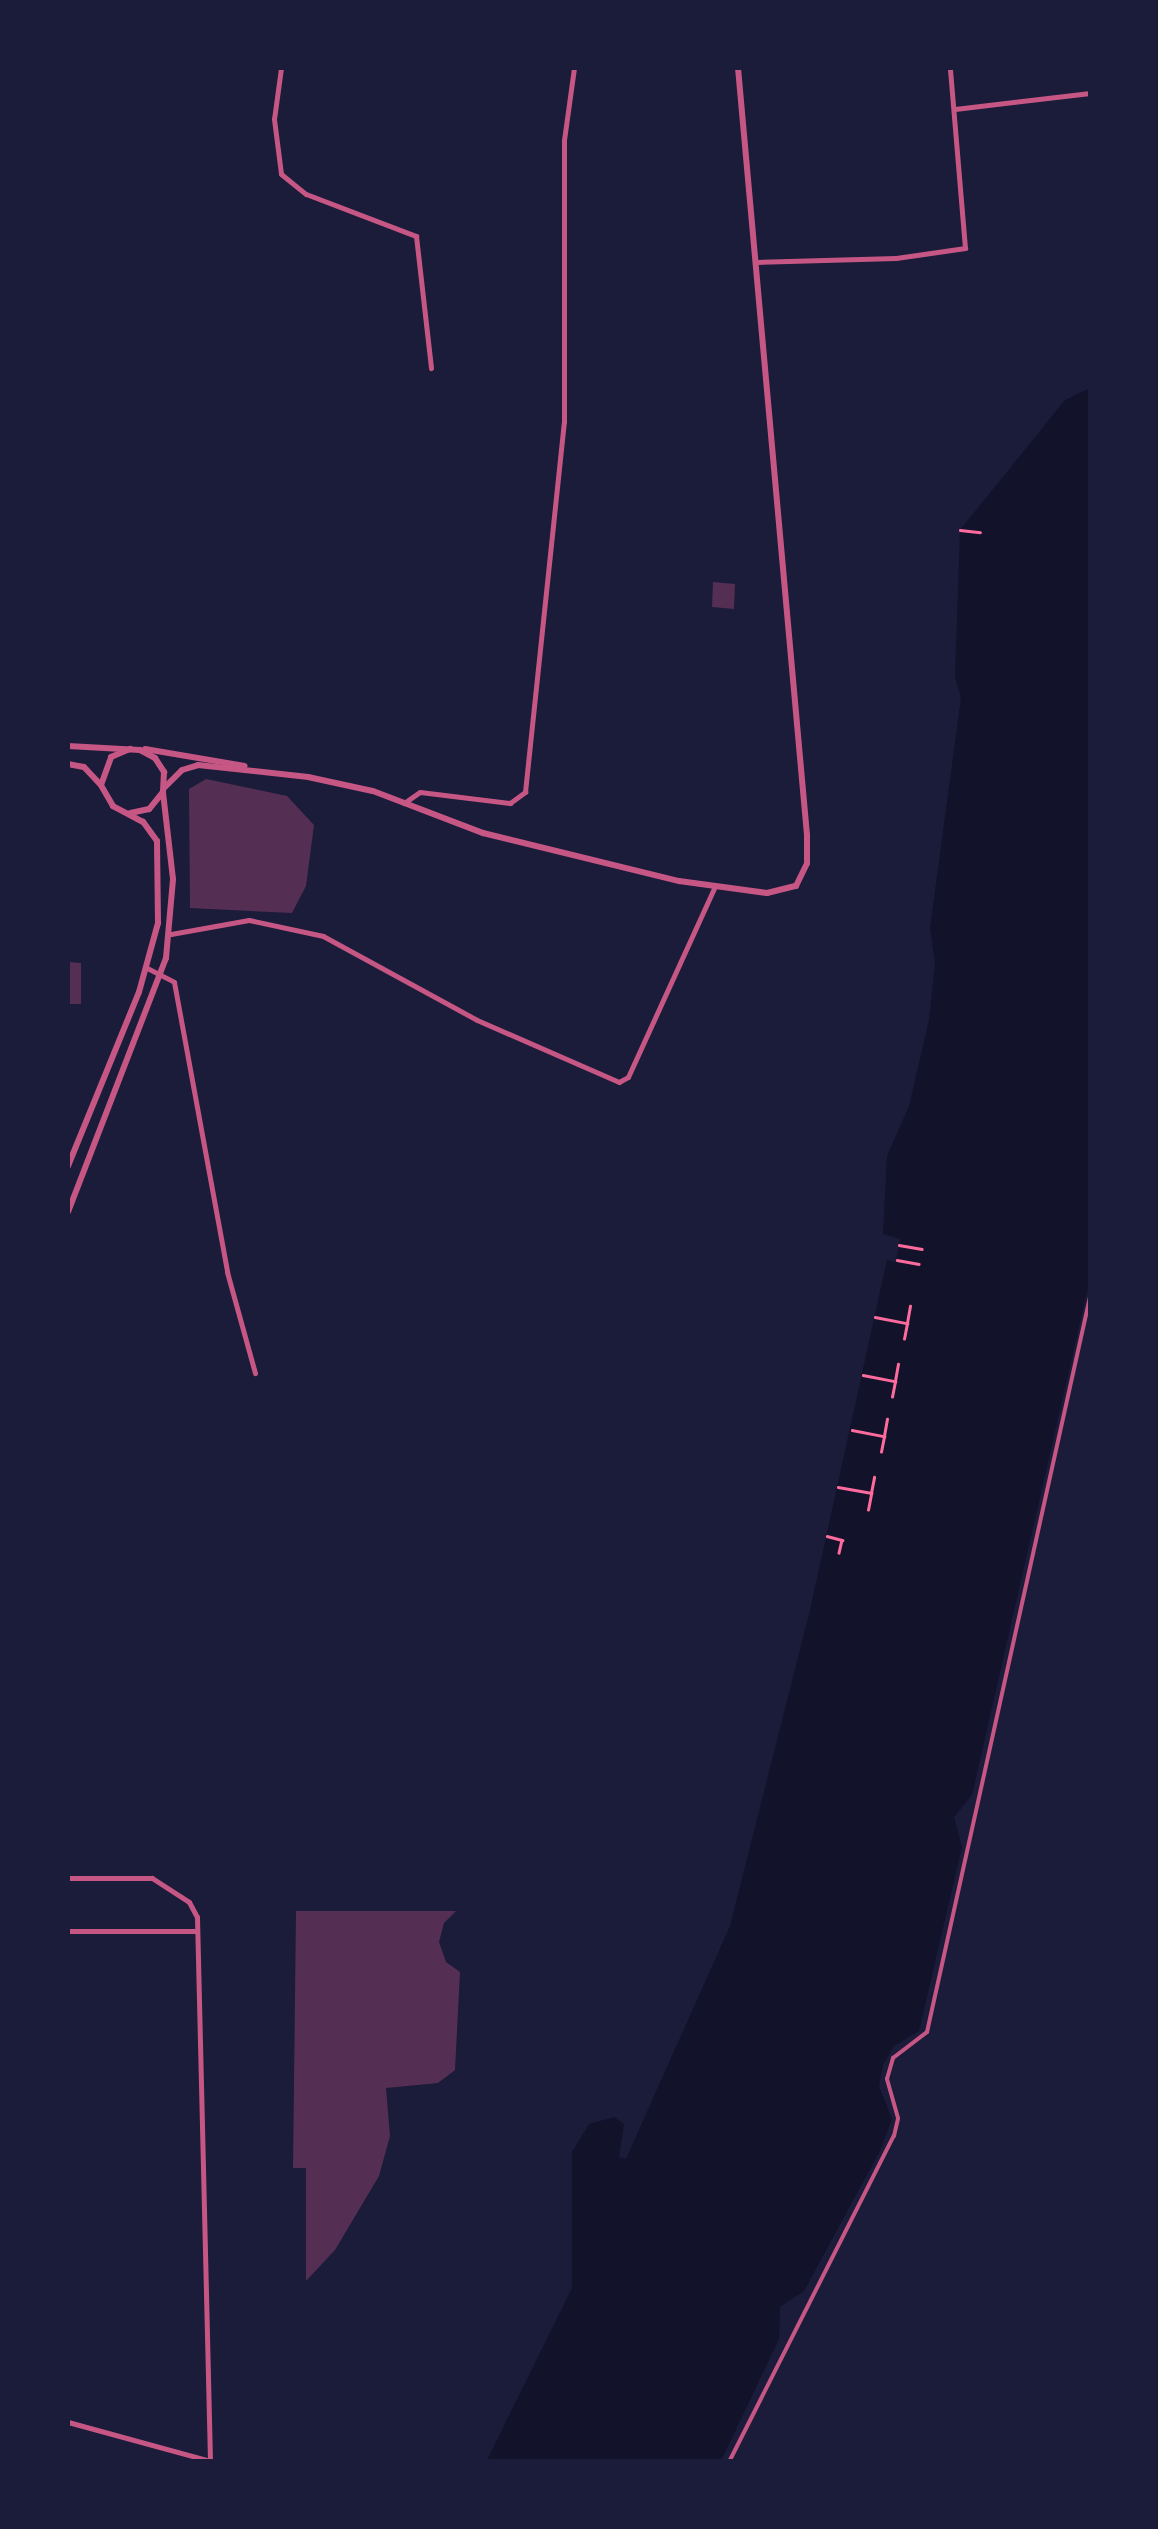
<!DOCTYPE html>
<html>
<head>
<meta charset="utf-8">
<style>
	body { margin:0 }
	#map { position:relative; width:1158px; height:2529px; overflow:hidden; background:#1b1b3a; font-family:Manrope,sans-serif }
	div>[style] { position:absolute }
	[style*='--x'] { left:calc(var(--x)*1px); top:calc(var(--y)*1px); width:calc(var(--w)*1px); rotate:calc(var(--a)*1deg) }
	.water>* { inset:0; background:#12122b }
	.building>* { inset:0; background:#542f53 }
	.path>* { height:2.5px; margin:-1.25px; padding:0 1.25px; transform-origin:1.25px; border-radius:1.25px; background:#ff6b9d }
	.pedestrian>* { height:4px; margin:-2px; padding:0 2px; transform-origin:2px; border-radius:2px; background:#c65784 }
	.minor>* { height:5px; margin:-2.5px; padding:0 2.5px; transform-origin:2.5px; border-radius:2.5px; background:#c65784 }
	.tertiary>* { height:6px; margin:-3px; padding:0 3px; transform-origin:3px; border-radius:3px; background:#c65784 }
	span { translate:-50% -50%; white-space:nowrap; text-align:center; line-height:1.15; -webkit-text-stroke:8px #1b1b3a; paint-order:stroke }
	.frame { position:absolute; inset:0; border:70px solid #1b1b3a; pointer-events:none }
</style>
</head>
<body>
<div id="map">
	<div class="water">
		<i style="clip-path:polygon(1090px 388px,1090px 1279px,972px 1795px,954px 1817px,962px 1847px,919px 2031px,894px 2046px,883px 2065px,879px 2086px,892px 2119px,880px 2151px,804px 2291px,780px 2307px,779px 2339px,721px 2461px,486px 2462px,572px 2288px,572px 2152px,589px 2124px,614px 2117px,624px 2124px,619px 2157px,626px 2159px,730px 1926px,810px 1610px,887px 1260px,896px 1262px,900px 1239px,883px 1234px,887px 1156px,909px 1106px,929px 1020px,935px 964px,930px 928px,961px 698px,955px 677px,960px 530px,1065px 400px)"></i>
	</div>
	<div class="building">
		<i style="clip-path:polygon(713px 582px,735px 584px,734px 609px,712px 607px)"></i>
		<i style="clip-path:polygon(206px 779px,287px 796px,314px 825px,306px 886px,292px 913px,190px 908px,189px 789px)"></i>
		<i style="clip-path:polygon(68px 962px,81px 963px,81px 1004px,68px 1004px)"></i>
		<i style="clip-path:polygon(296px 1911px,456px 1911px,444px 1923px,439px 1942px,446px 1962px,460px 1972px,455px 2070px,438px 2083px,386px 2088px,390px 2136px,379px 2176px,335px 2250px,306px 2281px,306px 2168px,293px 2168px)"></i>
	</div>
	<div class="path">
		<i style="--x:960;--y:530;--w:20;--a:6"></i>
		<i style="--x:899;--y:1245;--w:23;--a:10"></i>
		<i style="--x:897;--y:1260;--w:22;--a:10"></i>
		<i style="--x:875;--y:1317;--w:33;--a:11"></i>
		<i style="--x:907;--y:1323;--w:17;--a:-80"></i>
		<i style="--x:904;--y:1339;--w:15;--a:-79"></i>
		<i style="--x:863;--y:1375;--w:33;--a:11"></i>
		<i style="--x:895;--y:1381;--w:17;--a:-80"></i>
		<i style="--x:892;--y:1397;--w:15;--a:-79"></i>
		<i style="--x:852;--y:1430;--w:33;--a:11"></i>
		<i style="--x:884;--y:1436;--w:17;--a:-80"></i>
		<i style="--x:881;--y:1452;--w:15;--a:-79"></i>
		<i style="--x:838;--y:1487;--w:34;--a:10"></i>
		<i style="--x:871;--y:1493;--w:16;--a:-79"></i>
		<i style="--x:868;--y:1510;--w:15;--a:-79"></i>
		<i style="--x:827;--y:1536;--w:16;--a:15"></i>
		<i style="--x:842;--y:1540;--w:13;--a:103"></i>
	</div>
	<div class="pedestrian">
		<i style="--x:729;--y:2462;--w:365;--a:-63.2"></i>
		<i style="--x:894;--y:2136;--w:18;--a:-77"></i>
		<i style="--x:898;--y:2118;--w:41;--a:-105.8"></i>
		<i style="--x:887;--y:2079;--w:22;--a:-74"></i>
		<i style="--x:893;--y:2058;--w:43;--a:-37.4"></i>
		<i style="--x:927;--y:2032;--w:753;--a:-77.5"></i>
	</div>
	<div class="minor">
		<i style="--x:281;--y:68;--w:51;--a:97.8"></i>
		<i style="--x:274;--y:119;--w:55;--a:82.7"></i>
		<i style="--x:281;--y:174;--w:32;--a:39"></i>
		<i style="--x:306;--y:194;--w:118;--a:20.9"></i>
		<i style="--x:416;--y:236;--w:133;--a:83.5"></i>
		<i style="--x:955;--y:109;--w:136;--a:-6.8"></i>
		<i style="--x:756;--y:262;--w:140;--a:-1.6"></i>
		<i style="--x:896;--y:258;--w:70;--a:-8.2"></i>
		<i style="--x:965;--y:248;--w:181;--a:-94.8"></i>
		<i style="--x:404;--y:803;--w:19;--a:-35"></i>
		<i style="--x:420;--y:792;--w:91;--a:7"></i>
		<i style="--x:510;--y:803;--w:19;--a:-36"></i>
		<i style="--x:525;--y:792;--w:372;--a:-84"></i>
		<i style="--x:564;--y:422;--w:282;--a:-90"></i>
		<i style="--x:564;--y:140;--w:73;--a:-82.1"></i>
		<i style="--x:171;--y:934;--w:79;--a:-10.2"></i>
		<i style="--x:249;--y:920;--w:76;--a:12.2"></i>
		<i style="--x:323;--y:936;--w:175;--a:28.6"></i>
		<i style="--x:477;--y:1020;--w:155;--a:23.6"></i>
		<i style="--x:619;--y:1082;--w:10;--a:-29"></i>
		<i style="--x:628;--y:1077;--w:208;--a:-65.5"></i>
		<i style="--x:147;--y:968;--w:30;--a:27"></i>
		<i style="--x:174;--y:982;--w:295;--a:79.6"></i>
		<i style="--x:227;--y:1272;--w:105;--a:74.5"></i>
		<i style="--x:68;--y:1878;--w:84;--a:0"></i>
		<i style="--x:152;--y:1878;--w:44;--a:33"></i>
		<i style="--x:189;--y:1902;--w:17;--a:62"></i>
		<i style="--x:197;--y:1917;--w:543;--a:88.63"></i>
		<i style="--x:68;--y:1931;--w:129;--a:0"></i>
		<i style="--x:68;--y:2422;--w:151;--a:15.3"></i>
	</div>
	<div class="tertiary">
		<i style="--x:68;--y:746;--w:72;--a:3.2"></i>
		<i style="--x:140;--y:750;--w:17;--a:28"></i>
		<i style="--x:155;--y:758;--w:17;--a:57"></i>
		<i style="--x:164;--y:772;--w:20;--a:93"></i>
		<i style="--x:163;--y:792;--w:22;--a:129"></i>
		<i style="--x:149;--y:809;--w:19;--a:168"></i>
		<i style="--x:145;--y:749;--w:101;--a:9.6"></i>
		<i style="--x:68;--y:764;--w:16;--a:11"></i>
		<i style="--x:84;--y:767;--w:23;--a:47"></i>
		<i style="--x:164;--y:788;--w:25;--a:-45"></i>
		<i style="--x:182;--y:770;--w:17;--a:-17"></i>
		<i style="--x:198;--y:765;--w:111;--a:6.2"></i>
		<i style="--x:308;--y:777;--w:66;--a:12.2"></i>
		<i style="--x:373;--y:791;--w:118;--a:20.9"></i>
		<i style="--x:483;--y:833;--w:202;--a:13.8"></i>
		<i style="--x:679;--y:881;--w:89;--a:7.8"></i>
		<i style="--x:767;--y:893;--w:30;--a:-14"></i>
		<i style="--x:796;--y:886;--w:25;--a:-64"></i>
		<i style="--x:807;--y:863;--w:28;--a:-90"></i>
		<i style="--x:807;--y:835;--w:770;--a:-95.14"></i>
		<i style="--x:68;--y:1166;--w:188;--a:-67.8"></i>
		<i style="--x:139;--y:992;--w:72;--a:-74.6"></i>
		<i style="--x:158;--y:923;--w:82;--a:-90.7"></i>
		<i style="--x:157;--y:841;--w:24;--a:-126"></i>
		<i style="--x:143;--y:822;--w:34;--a:-152"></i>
		<i style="--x:113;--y:806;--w:24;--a:-120"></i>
		<i style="--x:101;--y:785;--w:30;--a:-70"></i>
		<i style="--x:111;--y:757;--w:21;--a:-23"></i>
		<i style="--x:68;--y:1212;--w:272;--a:-68.9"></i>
		<i style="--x:166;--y:958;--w:79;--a:-84.9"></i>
		<i style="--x:173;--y:879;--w:88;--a:-96.6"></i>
	</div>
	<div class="frame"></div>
</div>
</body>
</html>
